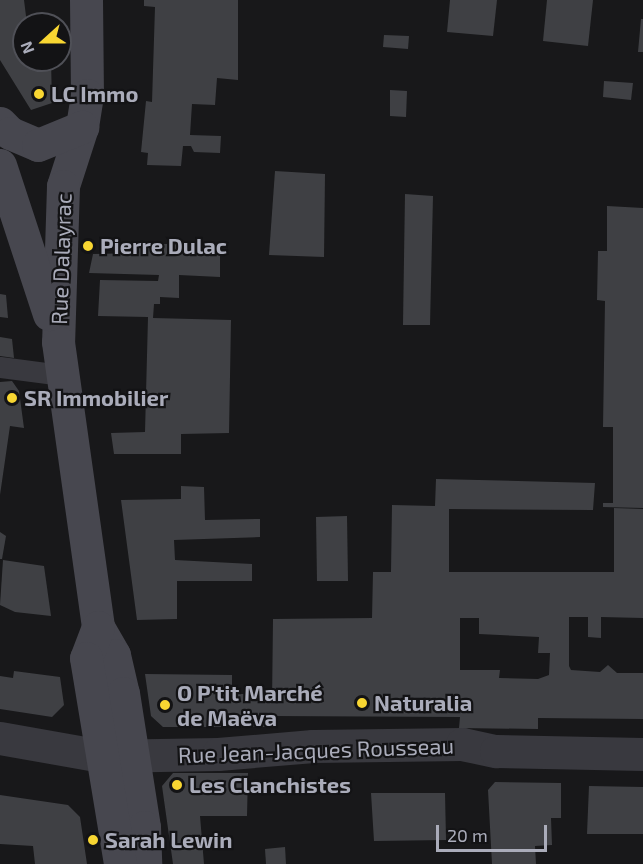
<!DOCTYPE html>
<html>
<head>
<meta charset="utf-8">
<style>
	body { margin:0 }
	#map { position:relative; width:643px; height:864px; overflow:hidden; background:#18181a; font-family:"Exo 2",sans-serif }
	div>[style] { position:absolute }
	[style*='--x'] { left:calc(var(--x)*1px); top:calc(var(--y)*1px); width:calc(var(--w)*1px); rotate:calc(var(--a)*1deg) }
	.building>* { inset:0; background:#3f4044 }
	.service>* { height:21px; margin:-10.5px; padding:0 10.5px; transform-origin:10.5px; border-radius:10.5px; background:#39393f }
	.minor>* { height:33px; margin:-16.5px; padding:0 16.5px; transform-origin:16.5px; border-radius:16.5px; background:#39393f }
	.secondary>* { height:33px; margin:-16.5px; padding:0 16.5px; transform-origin:16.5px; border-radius:16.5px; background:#47474f }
	.dots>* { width:16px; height:16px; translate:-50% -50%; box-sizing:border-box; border:3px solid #131315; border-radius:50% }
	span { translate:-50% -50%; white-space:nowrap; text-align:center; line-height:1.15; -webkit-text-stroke:4.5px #131315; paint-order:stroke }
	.poi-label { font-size:22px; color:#aaacba; font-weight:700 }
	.left { translate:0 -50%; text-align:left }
	.street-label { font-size:22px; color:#aaacba }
	.north { position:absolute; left:12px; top:12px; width:60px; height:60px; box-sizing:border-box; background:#131315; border:2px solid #4f5057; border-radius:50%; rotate:249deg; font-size:16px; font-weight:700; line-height:24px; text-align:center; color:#aaacba }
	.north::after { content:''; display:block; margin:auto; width:21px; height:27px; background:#f8d632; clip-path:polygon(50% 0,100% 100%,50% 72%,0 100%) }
	.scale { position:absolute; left:436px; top:825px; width:111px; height:27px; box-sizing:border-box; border:3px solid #aaacba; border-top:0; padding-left:8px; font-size:18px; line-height:21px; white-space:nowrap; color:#aaacba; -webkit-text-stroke:4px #131315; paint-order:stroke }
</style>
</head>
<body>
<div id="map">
	<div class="building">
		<i style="clip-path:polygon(0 0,24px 0,27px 24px,24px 24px,24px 60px,51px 60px,52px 103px,31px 110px,0 60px)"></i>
		<i style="clip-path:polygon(144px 0,238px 0,238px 80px,217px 78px,215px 105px,192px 104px,190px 135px,221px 136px,220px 153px,194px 152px,191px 146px,183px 146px,181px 166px,147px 165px,148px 153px,141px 152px,146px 101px,152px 102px,155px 7px,144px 6px)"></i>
		<i style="clip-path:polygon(450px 0,497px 0,493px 36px,447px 32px)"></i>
		<i style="clip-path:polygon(547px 0,593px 0,588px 46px,543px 41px)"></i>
		<i style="clip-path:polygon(641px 19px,643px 19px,643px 52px,638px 52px)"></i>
		<i style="clip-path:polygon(384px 35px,409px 36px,408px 49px,383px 47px)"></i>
		<i style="clip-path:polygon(604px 81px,633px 83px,631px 100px,603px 97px)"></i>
		<i style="clip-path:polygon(390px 90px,407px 91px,406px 117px,390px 116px)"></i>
		<i style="clip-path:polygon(275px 171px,325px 174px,324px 257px,269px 255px)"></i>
		<i style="clip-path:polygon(405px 194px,433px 196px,430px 325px,403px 325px)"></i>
		<i style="clip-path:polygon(607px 206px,643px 208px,643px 508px,603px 507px,603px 503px,613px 503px,613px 427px,603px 427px,605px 301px,597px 300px,598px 251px,607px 251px)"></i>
		<i style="clip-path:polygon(139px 243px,220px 246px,220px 277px,179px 275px,179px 298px,160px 297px,160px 304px,154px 304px,153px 318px,231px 320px,229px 433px,181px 434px,181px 454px,114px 454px,111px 433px,145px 432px,148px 317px,98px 316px,100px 280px,158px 281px,159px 275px,89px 273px,93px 254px,139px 253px)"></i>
		<i style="clip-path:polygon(0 294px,6px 295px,8px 318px,0 317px)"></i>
		<i style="clip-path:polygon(0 337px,12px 339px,14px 358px,0 356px)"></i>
		<i style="clip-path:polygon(12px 381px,19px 391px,24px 428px,10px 426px,0 495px,0 382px)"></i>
		<i style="clip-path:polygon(evenodd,436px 479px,595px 483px,593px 510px,449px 509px,449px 572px,614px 572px,614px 508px,643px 509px,643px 618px,601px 617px,601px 638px,588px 637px,588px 617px,569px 617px,569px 666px,571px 670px,600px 672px,608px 665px,617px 673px,643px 673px,643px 719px,538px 718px,538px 729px,459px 728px,460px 717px,272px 716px,272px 727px,163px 727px,151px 716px,145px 674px,232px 675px,232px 694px,258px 694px,259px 702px,272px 702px,273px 619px,372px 618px,373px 572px,391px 572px,392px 505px,435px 506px,436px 479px,460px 618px,479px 618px,479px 634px,539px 637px,538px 653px,550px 653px,549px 675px,538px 679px,499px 678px,500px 670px,460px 670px,460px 618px)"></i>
		<i style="clip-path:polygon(181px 486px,204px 487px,205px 520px,260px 519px,260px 537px,174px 540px,175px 560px,252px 564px,252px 581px,177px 581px,177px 619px,137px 620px,121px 500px,181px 499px)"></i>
		<i style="clip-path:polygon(347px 516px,348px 581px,317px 581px,316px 517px)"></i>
		<i style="clip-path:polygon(0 532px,6px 536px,2px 559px,0 559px)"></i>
		<i style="clip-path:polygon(3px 560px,44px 566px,51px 616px,15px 612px,0 605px)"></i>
		<i style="clip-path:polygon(14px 671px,60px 677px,64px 705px,52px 717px,0 709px,0 676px,13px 678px)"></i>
		<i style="clip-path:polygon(173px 773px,248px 773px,247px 816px,200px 816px,204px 864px,173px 864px,162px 786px)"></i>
		<i style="clip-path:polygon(495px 782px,561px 783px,561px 818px,551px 818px,552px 845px,535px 846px,536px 864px,492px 864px,488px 790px)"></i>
		<i style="clip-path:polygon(589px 786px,643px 787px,643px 834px,587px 834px)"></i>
		<i style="clip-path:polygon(371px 793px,445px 793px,446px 840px,374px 841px)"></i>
		<i style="clip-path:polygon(0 795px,68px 805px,80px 817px,87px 864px,35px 864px,33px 846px,0 844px)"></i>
		<i style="clip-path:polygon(285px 847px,286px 864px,266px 864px,265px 849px)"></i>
	</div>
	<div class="service">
		<i style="--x:0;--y:367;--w:63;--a:7.4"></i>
	</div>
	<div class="minor">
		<i style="--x:0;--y:738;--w:103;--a:10.1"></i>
		<i style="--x:101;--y:756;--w:117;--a:-1"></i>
		<i style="--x:218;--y:754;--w:95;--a:-4.8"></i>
		<i style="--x:313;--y:746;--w:149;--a:-0.8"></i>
		<i style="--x:462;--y:744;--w:35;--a:12"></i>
		<i style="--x:496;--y:751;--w:147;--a:1.2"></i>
	</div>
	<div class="secondary">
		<i style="--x:86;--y:0;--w:95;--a:89.4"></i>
		<i style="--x:87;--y:95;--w:32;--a:99"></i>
		<i style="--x:82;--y:127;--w:62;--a:107.9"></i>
		<i style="--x:63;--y:186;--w:156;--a:91.8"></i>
		<i style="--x:58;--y:342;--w:288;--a:82"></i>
		<i style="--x:98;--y:627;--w:32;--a:60"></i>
		<i style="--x:114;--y:655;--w:39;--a:77"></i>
		<i style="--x:123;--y:693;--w:136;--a:81.1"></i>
		<i style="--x:144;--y:827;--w:37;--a:88"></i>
		<i style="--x:0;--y:123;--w:14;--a:45"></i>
		<i style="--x:10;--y:133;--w:30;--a:23"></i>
		<i style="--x:38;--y:145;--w:48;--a:-22.2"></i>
		<i style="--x:0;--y:165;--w:157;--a:71.8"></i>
		<i style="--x:98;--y:627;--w:33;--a:111"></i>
		<i style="--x:86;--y:658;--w:209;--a:80.6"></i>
	</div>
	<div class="dots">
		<i style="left:39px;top:94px;background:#f8d632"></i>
		<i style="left:88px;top:246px;background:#f8d632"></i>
		<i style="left:12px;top:398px;background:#f8d632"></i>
		<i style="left:362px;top:703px;background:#f8d632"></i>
		<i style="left:165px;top:705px;background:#f8d632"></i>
		<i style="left:177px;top:785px;background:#f8d632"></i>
		<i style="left:93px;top:840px;background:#f8d632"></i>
	</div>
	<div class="poi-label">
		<span class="left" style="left:51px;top:94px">LC Immo</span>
		<span class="left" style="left:100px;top:246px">Pierre Dulac</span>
		<span class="left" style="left:24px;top:398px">SR Immobilier</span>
		<span class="left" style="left:177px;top:705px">O P'tit Marché<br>de Maëva</span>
		<span class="left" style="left:374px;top:703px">Naturalia</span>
		<span class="left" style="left:189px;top:785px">Les Clanchistes</span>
		<span class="left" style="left:105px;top:840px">Sarah Lewin</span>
	</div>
	<div class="street-label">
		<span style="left:61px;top:259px;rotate:-88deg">Rue Dalayrac</span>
		<span style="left:316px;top:750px;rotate:-2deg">Rue Jean-Jacques Rousseau</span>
	</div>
	<div class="north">N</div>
	<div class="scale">20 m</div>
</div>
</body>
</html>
